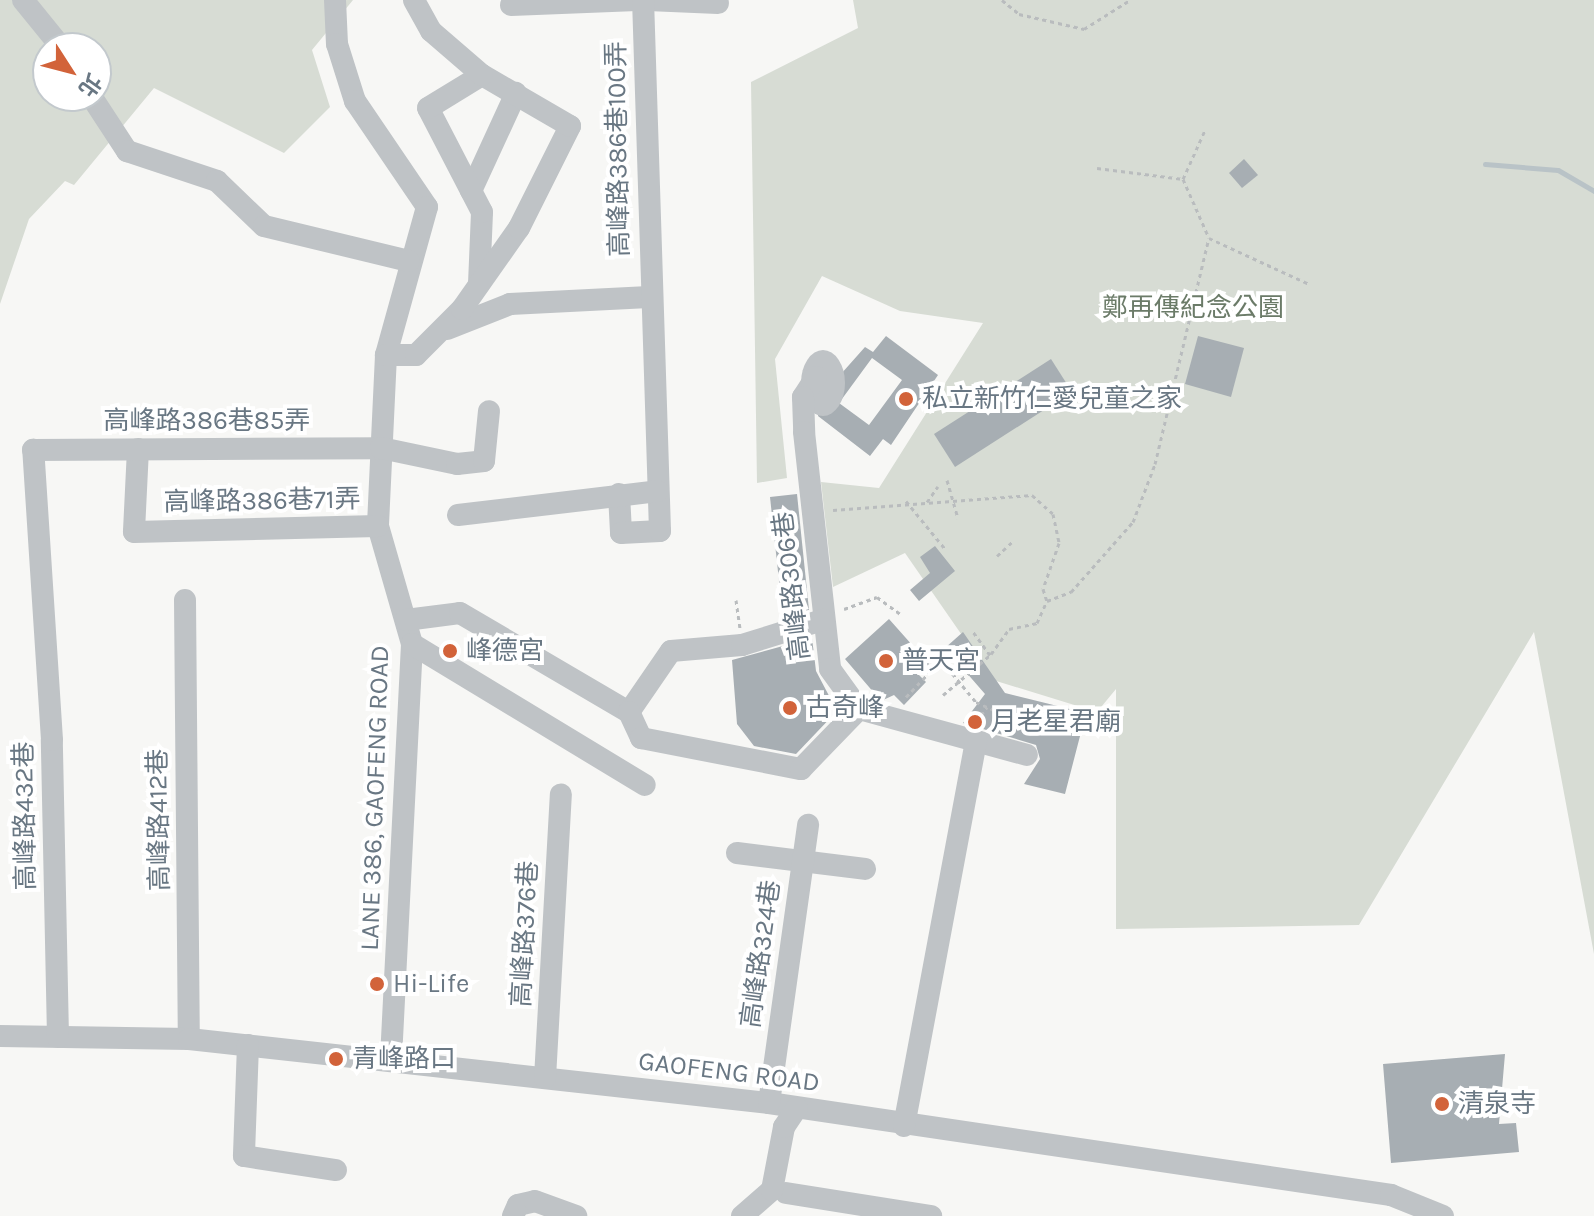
<!DOCTYPE html>
<html>
<head>
<meta charset="utf-8">
<style>
	body { margin:0 }
	#map { position:relative; width:1594px; height:1216px; overflow:hidden; background:#f7f7f5; font-family:Karla,"Noto Sans TC",sans-serif }
	div>[style] { position:absolute }
	[style*='--x'] { left:calc(var(--x)*1px); top:calc(var(--y)*1px); width:calc(var(--w)*1px); rotate:calc(var(--a)*1deg) }
	.green>* { inset:0; background:#d7dcd4 }
	.stream>* { height:5px; margin:-2.5px; padding:0 2.5px; transform-origin:2.5px; border-radius:2.5px; background:#b9c3c7 }
	.building>* { inset:0; background:#a7aeb3 }
	.path>* { height:3px; margin-top:-1.5px; transform-origin:0; background:repeating-linear-gradient(90deg,#b9bcbe 0 4px,transparent 0 8px) }
	.minor>* { height:22px; margin:-11px; padding:0 11px; transform-origin:11px; border-radius:11px; background:#bfc3c6 }
	.minor>.ring { margin:-11px; padding:0; box-sizing:content-box; background:none; border:22px solid #bfc3c6; border-radius:50% }
	.dots>* { width:22px; height:22px; translate:-50% -50%; box-sizing:border-box; border:4px solid #fff; border-radius:50% }
	span { translate:-50% -50%; white-space:nowrap; text-align:center; line-height:1.15; -webkit-text-stroke:8px #fff; paint-order:stroke }
	.street-label { font-size:26px; color:#697783 }
	.park-label { font-size:26px; color:#6b7b68 }
	.poi-label { font-size:26px; color:#697783 }
	.left { translate:0 -50%; text-align:left }
	.north { position:absolute; left:32px; top:32px; width:80px; height:80px; box-sizing:border-box; background:#fff; border:2px solid #c3c9cd; border-radius:50%; rotate:126deg; font-size:22px; font-weight:700; line-height:32px; text-align:center; color:#697783 }
	.north::after { content:''; display:block; margin:auto; width:28px; height:36px; background:#d2633a; clip-path:polygon(50% 0,100% 100%,50% 72%,0 100%) }
</style>
</head>
<body>
<div id="map">
	<div class="green">
		<i style="clip-path:polygon(evenodd,0 0,353px 0,312px 50px,330px 107px,284px 153px,154px 88px,74px 185px,65px 181px,29px 219px,0 304px,0 0,48px 48px,96px 48px,96px 96px,48px 96px,48px 48px)"></i>
		<i style="clip-path:polygon(853px 0,1594px 0,1594px 954px,1534px 632px,1359px 925px,1116px 929px,1116px 689px,1097px 712px,993px 680px,905px 553px,833px 587px,821px 482px,879px 488px,983px 323px,900px 311px,822px 276px,775px 359px,787px 478px,757px 483px,751px 82px,858px 28px)"></i>
	</div>
	<div class="stream">
		<i style="--x:1485;--y:164;--w:73;--a:4.7"></i>
		<i style="--x:1558;--y:170;--w:42;--a:30.3"></i>
	</div>
	<div class="building">
		<i style="clip-path:polygon(1244px 159px,1258px 175px,1242px 188px,1229px 173px)"></i>
		<i style="clip-path:polygon(evenodd,886px 336px,938px 375px,891px 445px,883px 439px,870px 456px,818px 416px,817px 401px,865px 347px,873px 352px,886px 336px,872px 358px,902px 380px,869px 425px,839px 403px,872px 358px)"></i>
		<i style="clip-path:polygon(1198px 336px,1244px 348px,1231px 397px,1185px 384px)"></i>
		<i style="clip-path:polygon(1051px 359px,1072px 392px,955px 467px,934px 434px)"></i>
		<i style="clip-path:polygon(797px 494px,809px 610px,783px 618px,770px 497px)"></i>
		<i style="clip-path:polygon(935px 546px,955px 571px,919px 601px,910px 590px,930px 573px,920px 557px)"></i>
		<i style="clip-path:polygon(889px 619px,929px 664px,918px 674px,926px 682px,904px 705px,894px 695px,881px 701px,845px 659px)"></i>
		<i style="clip-path:polygon(963px 632px,1005px 693px,1086px 713px,1065px 794px,1024px 784px,1040px 759px,1036px 745px,963px 723px,985px 694px,945px 648px)"></i>
		<i style="clip-path:polygon(812px 638px,816px 671px,837px 711px,796px 754px,754px 746px,737px 724px,732px 660px)"></i>
		<i style="clip-path:polygon(1505px 1054px,1499px 1124px,1516px 1123px,1519px 1152px,1391px 1163px,1383px 1064px)"></i>
	</div>
	<div class="path">
		<i style="--x:1002;--y:0;--w:22;--a:39"></i>
		<i style="--x:1019;--y:14;--w:67;--a:13"></i>
		<i style="--x:1084;--y:29;--w:54;--a:-32.2"></i>
		<i style="--x:1097;--y:168;--w:87;--a:7.3"></i>
		<i style="--x:1183;--y:179;--w:64;--a:66.2"></i>
		<i style="--x:1209;--y:238;--w:110;--a:24.7"></i>
		<i style="--x:1183;--y:179;--w:54;--a:-65.8"></i>
		<i style="--x:833;--y:366;--w:14;--a:34"></i>
		<i style="--x:947;--y:480;--w:40;--a:74"></i>
		<i style="--x:906;--y:501;--w:63;--a:50.8"></i>
		<i style="--x:927;--y:502;--w:19;--a:-55"></i>
		<i style="--x:833;--y:510;--w:200;--a:-4.3"></i>
		<i style="--x:1032;--y:495;--w:28;--a:42"></i>
		<i style="--x:1053;--y:514;--w:30;--a:78"></i>
		<i style="--x:1059;--y:543;--w:49;--a:109.2"></i>
		<i style="--x:1043;--y:589;--w:13;--a:72"></i>
		<i style="--x:1047;--y:601;--w:26;--a:-21"></i>
		<i style="--x:1071;--y:592;--w:94;--a:-48.5"></i>
		<i style="--x:1133;--y:522;--w:62;--a:-69.2"></i>
		<i style="--x:1155;--y:464;--w:232;--a:-76.6"></i>
		<i style="--x:997;--y:556;--w:22;--a:-43"></i>
		<i style="--x:736;--y:600;--w:28;--a:82"></i>
		<i style="--x:844;--y:609;--w:35;--a:-20"></i>
		<i style="--x:877;--y:597;--w:31;--a:36"></i>
		<i style="--x:991;--y:654;--w:31;--a:-54"></i>
		<i style="--x:1009;--y:629;--w:29;--a:-12"></i>
		<i style="--x:1037;--y:623;--w:24;--a:-66"></i>
		<i style="--x:937;--y:655;--w:61;--a:50.3"></i>
		<i style="--x:976;--y:702;--w:24;--a:24"></i>
		<i style="--x:943;--y:695;--w:62;--a:-40.4"></i>
		<i style="--x:990;--y:655;--w:29;--a:-126"></i>
		<i style="--x:906;--y:697;--w:51;--a:-46.6"></i>
		<i style="--x:981;--y:715;--w:10;--a:-53"></i>
	</div>
	<div class="minor">
		<i style="--x:23;--y:0;--w:62;--a:50.9"></i>
		<i style="--x:335;--y:0;--w:44;--a:87.4"></i>
		<i style="--x:337;--y:44;--w:60;--a:72.5"></i>
		<i style="--x:355;--y:101;--w:128;--a:55.8"></i>
		<i style="--x:427;--y:207;--w:154;--a:105.5"></i>
		<i style="--x:386;--y:355;--w:171;--a:92.7"></i>
		<i style="--x:378;--y:526;--w:123;--a:73.9"></i>
		<i style="--x:412;--y:644;--w:415;--a:92.9"></i>
		<i style="--x:648;--y:0;--w:70;--a:2.5"></i>
		<i style="--x:511;--y:5;--w:126;--a:-2.3"></i>
		<i style="--x:91;--y:96;--w:66;--a:56.8"></i>
		<i style="--x:127;--y:151;--w:95;--a:18.4"></i>
		<i style="--x:217;--y:181;--w:65;--a:43.8"></i>
		<i style="--x:264;--y:226;--w:149;--a:13.6"></i>
		<i style="--x:471;--y:191;--w:108;--a:-65.3"></i>
		<i style="--x:479;--y:284;--w:72;--a:-87.6"></i>
		<i style="--x:482;--y:212;--w:117;--a:-117.4"></i>
		<i style="--x:428;--y:108;--w:63;--a:-31.4"></i>
		<i style="--x:447;--y:329;--w:68;--a:-21.6"></i>
		<i style="--x:510;--y:304;--w:139;--a:-2.9"></i>
		<i style="--x:386;--y:355;--w:30;--a:0"></i>
		<i style="--x:416;--y:355;--w:65;--a:-45"></i>
		<i style="--x:462;--y:309;--w:99;--a:-54.9"></i>
		<i style="--x:519;--y:228;--w:114;--a:-63.4"></i>
		<i style="--x:570;--y:126;--w:102;--a:-149.9"></i>
		<i style="--x:482;--y:75;--w:67;--a:-139.2"></i>
		<i style="--x:431;--y:31;--w:35;--a:-119"></i>
		<i class="ring" style="left:812px;top:361px;width:-4px;height:-4px"></i>
		<i style="--x:816;--y:377;--w:24;--a:123"></i>
		<i style="--x:803;--y:397;--w:35;--a:88"></i>
		<i style="--x:804;--y:432;--w:238;--a:83.7"></i>
		<i style="--x:830;--y:669;--w:49;--a:54.1"></i>
		<i style="--x:859;--y:709;--w:174;--a:15.3"></i>
		<i style="--x:138;--y:449;--w:83;--a:92.8"></i>
		<i style="--x:134;--y:532;--w:244;--a:-1.4"></i>
		<i style="--x:619;--y:494;--w:39;--a:87"></i>
		<i style="--x:621;--y:533;--w:39;--a:-3"></i>
		<i style="--x:660;--y:531;--w:531;--a:-91.83"></i>
		<i style="--x:458;--y:515;--w:201;--a:-6.8"></i>
		<i style="--x:185;--y:600;--w:439;--a:89.5"></i>
		<i style="--x:406;--y:620;--w:54;--a:-7.4"></i>
		<i style="--x:460;--y:613;--w:196;--a:30.4"></i>
		<i style="--x:629;--y:712;--w:74;--a:-55.5"></i>
		<i style="--x:671;--y:651;--w:71;--a:-4.8"></i>
		<i style="--x:742;--y:645;--w:85;--a:-17.2"></i>
		<i style="--x:412;--y:644;--w:272;--a:31.2"></i>
		<i style="--x:629;--y:712;--w:29;--a:65"></i>
		<i style="--x:641;--y:738;--w:163;--a:11"></i>
		<i style="--x:801;--y:769;--w:83;--a:-46"></i>
		<i style="--x:737;--y:853;--w:129;--a:7.1"></i>
		<i style="--x:0;--y:1036;--w:189;--a:0.9"></i>
		<i style="--x:189;--y:1039;--w:584;--a:6.3"></i>
		<i style="--x:769;--y:1103;--w:629;--a:8.41"></i>
		<i style="--x:1391;--y:1195;--w:56;--a:22"></i>
		<i style="--x:58;--y:1037;--w:297;--a:-91.2"></i>
		<i style="--x:52;--y:740;--w:291;--a:-93.7"></i>
		<i style="--x:33;--y:450;--w:348;--a:-0.3"></i>
		<i style="--x:381;--y:448;--w:78;--a:11.9"></i>
		<i style="--x:457;--y:464;--w:27;--a:-6"></i>
		<i style="--x:484;--y:461;--w:50;--a:-84.3"></i>
		<i style="--x:248;--y:1045;--w:111;--a:92.1"></i>
		<i style="--x:244;--y:1156;--w:93;--a:8.7"></i>
		<i style="--x:545;--y:1078;--w:284;--a:-86.8"></i>
		<i style="--x:769;--y:1103;--w:281;--a:-82"></i>
		<i style="--x:904;--y:1126;--w:392;--a:-79.4"></i>
		<i style="--x:786;--y:1193;--w:147;--a:9"></i>
		<i style="--x:513;--y:1216;--w:12;--a:-66"></i>
		<i style="--x:518;--y:1205;--w:17;--a:-13"></i>
		<i style="--x:535;--y:1201;--w:44;--a:20.1"></i>
		<i style="--x:742;--y:1216;--w:40;--a:-41"></i>
		<i style="--x:772;--y:1190;--w:64;--a:-79.2"></i>
		<i style="--x:784;--y:1127;--w:23;--a:-56"></i>
	</div>
	<div class="dots">
		<i style="left:906px;top:399px;background:#d2633a"></i>
		<i style="left:450px;top:651px;background:#d2633a"></i>
		<i style="left:886px;top:661px;background:#d2633a"></i>
		<i style="left:790px;top:708px;background:#d2633a"></i>
		<i style="left:975px;top:722px;background:#d2633a"></i>
		<i style="left:377px;top:984px;background:#d2633a"></i>
		<i style="left:336px;top:1059px;background:#d2633a"></i>
		<i style="left:1442px;top:1104px;background:#d2633a"></i>
	</div>
	<div class="street-label">
		<span style="left:618px;top:149px;rotate:-91deg">高峰路386巷100弄</span>
		<span style="left:207px;top:421px">高峰路386巷85弄</span>
		<span style="left:262px;top:501px;rotate:-1deg">高峰路386巷71弄</span>
		<span style="left:792px;top:586px;rotate:-97deg">高峰路306巷</span>
		<span style="left:375px;top:798px;rotate:-88deg">LANE 386, GAOFENG ROAD</span>
		<span style="left:25px;top:816px;rotate:-91deg">高峰路432巷</span>
		<span style="left:159px;top:820px;rotate:-91deg">高峰路412巷</span>
		<span style="left:525px;top:934px;rotate:-87deg">高峰路376巷</span>
		<span style="left:761px;top:954px;rotate:-82deg">高峰路324巷</span>
		<span style="left:729px;top:1072px;rotate:7deg">GAOFENG ROAD</span>
	</div>
	<div class="park-label">
		<span style="left:1193px;top:308px">鄭再傳紀念公園</span>
	</div>
	<div class="poi-label">
		<span class="left" style="left:922px;top:399px">私立新竹仁愛兒童之家</span>
		<span class="left" style="left:466px;top:651px">峰德宮</span>
		<span class="left" style="left:902px;top:661px">普天宮</span>
		<span class="left" style="left:806px;top:708px">古奇峰</span>
		<span class="left" style="left:991px;top:722px">月老星君廟</span>
		<span class="left" style="left:393px;top:984px">Hi-Life</span>
		<span class="left" style="left:352px;top:1059px">青峰路口</span>
		<span class="left" style="left:1458px;top:1104px">清泉寺</span>
	</div>
	<div class="north">北</div>
</div>
</body>
</html>
